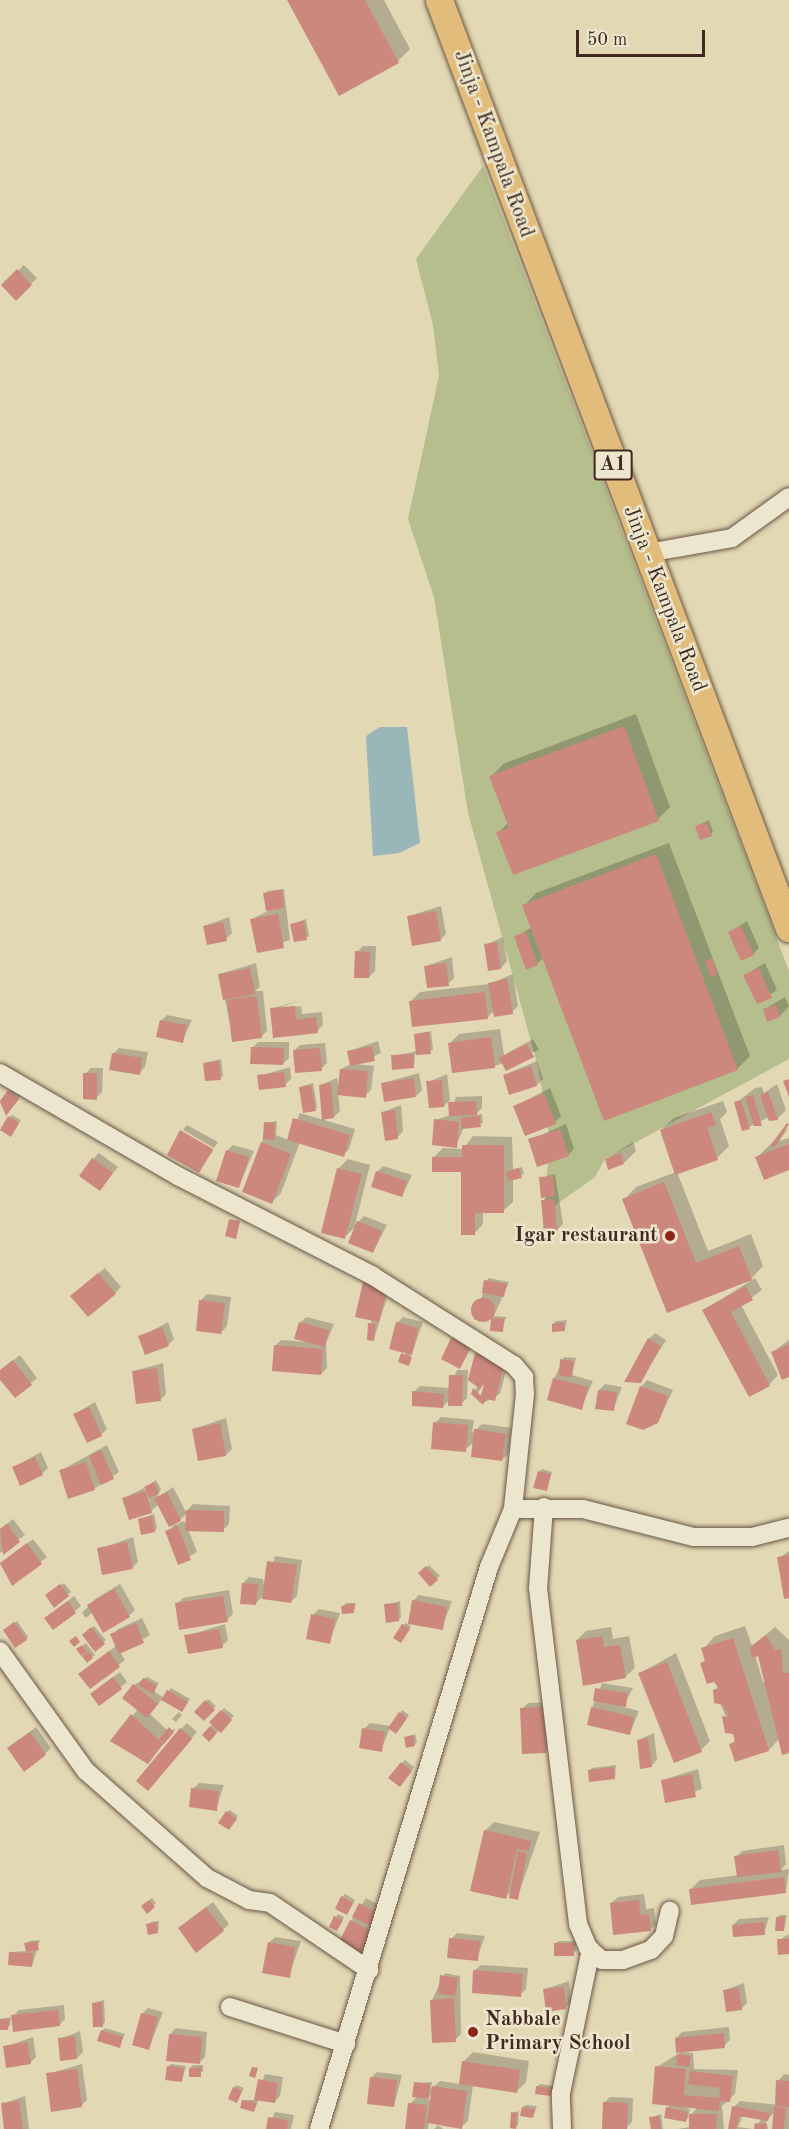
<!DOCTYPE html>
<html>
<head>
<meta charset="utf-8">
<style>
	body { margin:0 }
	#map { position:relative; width:789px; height:2129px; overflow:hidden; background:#e2d8b4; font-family:"Old Standard TT",serif }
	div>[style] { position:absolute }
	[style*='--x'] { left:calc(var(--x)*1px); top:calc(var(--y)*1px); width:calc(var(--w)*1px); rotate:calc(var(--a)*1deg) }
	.green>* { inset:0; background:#b5be8c }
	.water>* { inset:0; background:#99b7b8 }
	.shadow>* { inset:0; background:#0003 }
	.building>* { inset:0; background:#cc887d }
	.round { border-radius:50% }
	.roads { filter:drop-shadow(0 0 2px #6a5646) drop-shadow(0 0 2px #6a5646) }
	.minor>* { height:18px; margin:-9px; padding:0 9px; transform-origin:9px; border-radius:9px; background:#ece6ce }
	.highway>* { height:27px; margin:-13.5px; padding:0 13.5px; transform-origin:13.5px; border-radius:13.5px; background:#e1bc7a }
	.dots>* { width:16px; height:16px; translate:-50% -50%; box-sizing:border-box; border:3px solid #ece6ce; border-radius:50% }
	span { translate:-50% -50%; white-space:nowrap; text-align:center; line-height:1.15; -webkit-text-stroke:5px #ece6ce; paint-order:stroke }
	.shield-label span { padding:2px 4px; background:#ece6ce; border:2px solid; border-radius:4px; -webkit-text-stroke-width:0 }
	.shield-label { font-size:20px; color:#422a21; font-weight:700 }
	.street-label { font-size:21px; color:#422a21 }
	.poi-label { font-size:21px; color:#422a21; font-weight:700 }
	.right { translate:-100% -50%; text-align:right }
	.left { translate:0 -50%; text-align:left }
	.scale { position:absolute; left:576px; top:30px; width:129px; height:27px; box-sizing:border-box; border:3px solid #422a21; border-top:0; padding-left:8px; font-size:18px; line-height:21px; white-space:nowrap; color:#422a21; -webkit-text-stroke:4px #ece6ce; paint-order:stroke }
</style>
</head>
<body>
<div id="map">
	<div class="green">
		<i style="clip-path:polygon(483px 166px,789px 971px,789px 1059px,605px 1159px,595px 1177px,543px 1214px,550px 1140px,538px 1067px,468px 813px,434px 597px,408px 519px,439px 376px,433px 325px,416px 259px)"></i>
	</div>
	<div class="water">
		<i style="clip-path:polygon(380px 727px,407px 727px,420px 843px,399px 853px,373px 856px,366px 736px)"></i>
	</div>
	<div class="shadow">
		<i style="clip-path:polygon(289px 0,384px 0,410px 49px,398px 61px)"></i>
		<i style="clip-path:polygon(24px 265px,37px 278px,16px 299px,3px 285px)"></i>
		<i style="clip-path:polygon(636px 714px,670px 807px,658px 819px,498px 833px,508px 823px,491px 777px,503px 764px)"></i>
		<i style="clip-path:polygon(709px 820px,713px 832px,711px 834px,697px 826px)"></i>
		<i style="clip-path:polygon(669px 843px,750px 1056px,737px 1069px,543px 958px,537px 964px,516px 937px,532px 927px,524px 906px,536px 893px)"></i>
		<i style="clip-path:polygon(284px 889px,290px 940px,258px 951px,252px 919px,268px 911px,267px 891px)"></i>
		<i style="clip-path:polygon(441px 906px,446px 934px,440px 940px,409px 916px)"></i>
		<i style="clip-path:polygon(229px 917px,232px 933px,226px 939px,204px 926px)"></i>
		<i style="clip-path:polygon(306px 919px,309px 936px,306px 938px,292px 924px)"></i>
		<i style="clip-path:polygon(747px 921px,759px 948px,753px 954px,730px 932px)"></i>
		<i style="clip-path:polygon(503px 937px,507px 961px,501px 968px,485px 945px)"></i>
		<i style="clip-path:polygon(363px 946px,376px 946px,375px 971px,369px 977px,357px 952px)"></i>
		<i style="clip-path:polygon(452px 957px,454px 978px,448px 984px,426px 966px)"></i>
		<i style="clip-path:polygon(256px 963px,260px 987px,255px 991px,263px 991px,267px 1031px,261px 1037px,233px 1040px,220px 974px)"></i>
		<i style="clip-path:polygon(765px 963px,777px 990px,757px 1002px,745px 975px)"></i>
		<i style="clip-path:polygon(513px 974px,518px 1006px,512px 1012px,495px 1010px,488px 1017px,411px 1001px,420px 992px,489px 984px)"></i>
		<i style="clip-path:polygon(785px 997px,789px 1006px,780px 1016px,765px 1009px)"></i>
		<i style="clip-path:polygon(300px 1000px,276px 1009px,301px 1006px,302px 1014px,322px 1012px,323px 1025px,317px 1031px,271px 1009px)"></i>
		<i style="clip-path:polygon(167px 1015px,192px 1020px,182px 1041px,161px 1021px)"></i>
		<i style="clip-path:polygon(500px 1029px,504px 1055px,533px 1039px,539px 1050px,495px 1066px,450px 1043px,459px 1034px)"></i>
		<i style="clip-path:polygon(431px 1031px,433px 1050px,415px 1054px,414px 1067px,393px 1056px,418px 1051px,416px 1034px)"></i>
		<i style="clip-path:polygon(378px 1041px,381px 1053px,356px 1064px,374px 1066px,371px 1090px,365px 1096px,338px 1093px,340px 1111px,334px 1117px,320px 1085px,337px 1078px,339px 1088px,341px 1069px,351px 1064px,349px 1051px)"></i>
		<i style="clip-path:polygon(258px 1042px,289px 1042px,289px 1058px,283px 1064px,252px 1048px)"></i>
		<i style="clip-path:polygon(325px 1043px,327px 1063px,321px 1069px,294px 1051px,300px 1045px)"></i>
		<i style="clip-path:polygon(119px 1048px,148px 1052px,145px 1067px,139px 1073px,113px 1054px)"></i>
		<i style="clip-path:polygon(221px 1059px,223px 1076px,220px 1078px,204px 1063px)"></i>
		<i style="clip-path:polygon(537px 1061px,543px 1079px,537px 1085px,504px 1075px)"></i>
		<i style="clip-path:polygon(290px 1067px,291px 1079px,285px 1085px,259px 1076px)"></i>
		<i style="clip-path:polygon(91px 1068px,103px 1068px,102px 1092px,96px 1098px,85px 1074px)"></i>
		<i style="clip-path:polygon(419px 1073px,422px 1090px,416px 1096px,383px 1083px)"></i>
		<i style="clip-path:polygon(447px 1074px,450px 1100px,444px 1106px,428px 1082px)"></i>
		<i style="clip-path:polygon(313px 1083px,317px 1107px,315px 1110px,300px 1087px)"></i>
		<i style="clip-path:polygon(777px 1084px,786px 1110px,777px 1119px,769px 1117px,749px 1127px,736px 1103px,755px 1088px,762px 1087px,764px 1093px)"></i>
		<i style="clip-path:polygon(550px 1088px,561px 1116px,555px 1122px,515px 1106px)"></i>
		<i style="clip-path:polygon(12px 1089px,21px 1096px,6px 1114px,0 1103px)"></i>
		<i style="clip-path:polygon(482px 1096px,482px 1108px,475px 1115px,482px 1114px,483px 1123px,464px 1127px,456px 1146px,436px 1120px,450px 1115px,456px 1097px)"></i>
		<i style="clip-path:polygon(723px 1101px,727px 1112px,720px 1119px,729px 1146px,717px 1158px,677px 1172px,708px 1251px,751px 1234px,763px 1266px,750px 1280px,668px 1311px,624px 1200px,636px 1187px,676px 1172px,661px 1130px,674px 1118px)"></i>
		<i style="clip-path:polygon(401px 1105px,403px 1131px,397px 1138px,383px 1112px)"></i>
		<i style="clip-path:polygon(300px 1113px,355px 1129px,349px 1149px,343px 1155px,300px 1142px,281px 1193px,272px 1202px,262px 1143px,265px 1123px,277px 1121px,276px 1135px,288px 1140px)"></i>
		<i style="clip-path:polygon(12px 1115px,21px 1120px,11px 1135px,9px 1117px)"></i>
		<i style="clip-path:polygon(566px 1124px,574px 1149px,568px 1155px,530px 1140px)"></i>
		<i style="clip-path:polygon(187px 1125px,218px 1142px,214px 1148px,183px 1130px)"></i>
		<i style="clip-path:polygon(789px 1127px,779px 1141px,789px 1138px,789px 1168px,757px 1157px)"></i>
		<i style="clip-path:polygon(181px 1132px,213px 1151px,199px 1171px)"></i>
		<i style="clip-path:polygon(473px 1136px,512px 1137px,513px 1169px,522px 1167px,524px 1174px,513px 1179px,513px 1202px,503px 1211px,483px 1211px,483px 1224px,474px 1234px,462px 1170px,433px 1158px,443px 1148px,463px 1149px)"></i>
		<i style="clip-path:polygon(633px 1142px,636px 1151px,624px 1163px,606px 1159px)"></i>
		<i style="clip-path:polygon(233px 1145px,254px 1151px,239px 1186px,227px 1151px)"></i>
		<i style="clip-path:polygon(99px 1153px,118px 1167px,100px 1189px,93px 1159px)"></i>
		<i style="clip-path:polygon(348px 1159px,370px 1165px,355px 1225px,364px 1216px,387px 1225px,373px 1252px,356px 1226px,345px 1237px,323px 1231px,339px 1168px)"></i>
		<i style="clip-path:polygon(383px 1166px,412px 1175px,402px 1196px,377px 1172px)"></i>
		<i style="clip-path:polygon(555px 1174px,563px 1224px,557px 1230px,543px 1201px,548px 1196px,541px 1178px)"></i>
		<i style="clip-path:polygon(105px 1268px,121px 1287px,115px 1293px,78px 1290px)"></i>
		<i style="clip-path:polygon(371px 1277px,392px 1282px,374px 1339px,365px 1283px)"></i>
		<i style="clip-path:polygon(488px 1278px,509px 1282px,494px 1316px,506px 1317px,502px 1331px,492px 1319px,474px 1320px)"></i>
		<i style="clip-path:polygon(755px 1278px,762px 1290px,741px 1305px,778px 1375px,769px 1385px,704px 1310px)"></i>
		<i style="clip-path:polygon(207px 1294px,231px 1297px,227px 1326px,221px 1333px,201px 1300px)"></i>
		<i style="clip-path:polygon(306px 1317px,334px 1324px,326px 1343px,327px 1368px,321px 1374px,275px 1346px,281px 1340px,306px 1342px,300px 1323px)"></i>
		<i style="clip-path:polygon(403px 1317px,423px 1322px,408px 1364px,397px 1323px)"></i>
		<i style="clip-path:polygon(567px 1320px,565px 1329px,553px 1324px,556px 1321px)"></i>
		<i style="clip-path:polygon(168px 1322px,174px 1339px,168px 1345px,140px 1337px)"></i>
		<i style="clip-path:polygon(458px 1333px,475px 1342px,460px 1367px,452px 1339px)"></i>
		<i style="clip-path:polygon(655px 1333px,666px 1340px,640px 1382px,649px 1339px)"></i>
		<i style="clip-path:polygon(789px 1340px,789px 1375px,773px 1352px)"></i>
		<i style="clip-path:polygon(483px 1348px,510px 1356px,500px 1394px,483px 1403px,478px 1401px,486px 1383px,477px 1354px)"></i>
		<i style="clip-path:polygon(20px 1355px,37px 1378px,15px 1396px,0 1371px)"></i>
		<i style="clip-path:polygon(564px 1357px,576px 1358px,572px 1375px,593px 1381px,581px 1408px,554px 1379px)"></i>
		<i style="clip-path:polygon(163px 1363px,166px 1394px,160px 1400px,134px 1371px)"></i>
		<i style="clip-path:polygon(457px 1370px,468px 1370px,467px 1398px,461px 1404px,450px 1399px,443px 1407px,414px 1392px,420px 1386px,450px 1388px)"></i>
		<i style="clip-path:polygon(647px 1380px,673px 1390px,658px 1422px,641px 1387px)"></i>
		<i style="clip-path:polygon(605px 1384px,622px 1387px,613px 1410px,599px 1390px)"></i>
		<i style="clip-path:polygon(477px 1387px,481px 1388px,477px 1395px,473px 1393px)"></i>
		<i style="clip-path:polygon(95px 1402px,107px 1429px,101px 1435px,75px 1414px)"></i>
		<i style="clip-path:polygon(441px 1417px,474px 1420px,472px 1433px,482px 1424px,511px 1428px,508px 1454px,502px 1460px,474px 1442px,465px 1450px,435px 1423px)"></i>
		<i style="clip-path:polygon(226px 1418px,232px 1449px,226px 1455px,193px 1429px)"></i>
		<i style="clip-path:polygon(107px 1445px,119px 1472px,94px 1489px,60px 1471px)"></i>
		<i style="clip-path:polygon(41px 1452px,48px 1468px,42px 1474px,14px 1467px)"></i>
		<i style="clip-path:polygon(542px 1469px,552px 1472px,546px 1490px,539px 1472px)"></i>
		<i style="clip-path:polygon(evenodd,156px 1480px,161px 1489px,156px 1499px,173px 1487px,186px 1512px,193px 1504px,230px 1506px,229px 1524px,223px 1530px,188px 1529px,197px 1552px,179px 1563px,167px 1532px,176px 1523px,159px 1504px,151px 1511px,124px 1498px,144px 1488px,152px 1507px,145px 1488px,156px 1480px,187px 1513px,187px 1527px,184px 1521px,175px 1525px,187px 1513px)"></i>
		<i style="clip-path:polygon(154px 1514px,157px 1528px,155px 1531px,139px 1519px)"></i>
		<i style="clip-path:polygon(13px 1519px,25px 1535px,0 1553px,0 1529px)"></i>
		<i style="clip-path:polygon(133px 1537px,138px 1562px,132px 1568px,99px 1549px)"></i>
		<i style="clip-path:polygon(33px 1539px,47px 1557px,13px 1584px,0 1564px)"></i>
		<i style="clip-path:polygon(789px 1551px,789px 1597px,779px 1558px)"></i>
		<i style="clip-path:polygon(275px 1556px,302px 1560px,297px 1596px,291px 1602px,264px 1595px,255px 1604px,243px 1583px,249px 1577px,263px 1579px,265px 1592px)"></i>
		<i style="clip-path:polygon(429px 1565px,440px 1576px,430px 1585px,420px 1574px)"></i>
		<i style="clip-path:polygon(64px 1583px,71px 1592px,54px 1605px,49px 1593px)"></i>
		<i style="clip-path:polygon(120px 1584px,135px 1610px,129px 1616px,93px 1612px,86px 1618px,82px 1613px,95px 1599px)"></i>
		<i style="clip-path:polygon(229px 1590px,233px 1614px,227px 1620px,177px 1604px,183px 1598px)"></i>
		<i style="clip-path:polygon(419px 1595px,452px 1601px,442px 1628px,413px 1601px)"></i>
		<i style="clip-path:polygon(74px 1596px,81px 1606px,53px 1628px,52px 1613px)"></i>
		<i style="clip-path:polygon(400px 1601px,401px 1617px,399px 1620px,386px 1605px)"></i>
		<i style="clip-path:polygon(356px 1603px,354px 1612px,343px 1606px,346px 1603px)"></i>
		<i style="clip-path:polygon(319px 1609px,340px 1613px,329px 1643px,313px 1615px)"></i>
		<i style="clip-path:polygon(142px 1618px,150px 1635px,120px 1652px,125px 1660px,90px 1687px,80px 1674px,117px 1645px,112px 1635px,118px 1629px)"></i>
		<i style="clip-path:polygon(17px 1621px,28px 1637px,26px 1639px,7px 1627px)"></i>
		<i style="clip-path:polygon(406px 1623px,411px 1626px,403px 1639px,403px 1625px)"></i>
		<i style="clip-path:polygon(225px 1624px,228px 1640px,222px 1646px,186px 1636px)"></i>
		<i style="clip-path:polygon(94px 1626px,106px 1640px,96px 1650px,84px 1635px)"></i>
		<i style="clip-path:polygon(evenodd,745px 1626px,752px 1646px,775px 1627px,789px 1640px,789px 1751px,779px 1739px,769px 1750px,731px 1744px,736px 1739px,714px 1690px,719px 1686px,715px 1680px,708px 1682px,703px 1649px,715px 1636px,745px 1626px,759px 1654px,766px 1682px,763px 1682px,755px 1655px,759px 1654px)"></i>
		<i style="clip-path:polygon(611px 1627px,613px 1639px,629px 1636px,635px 1668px,625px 1677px,577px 1640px,586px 1631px)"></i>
		<i style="clip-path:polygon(86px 1643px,95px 1655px,87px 1661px,78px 1650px)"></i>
		<i style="clip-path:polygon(676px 1653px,710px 1741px,701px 1750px,640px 1673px)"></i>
		<i style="clip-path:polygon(120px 1672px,127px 1682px,100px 1704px,98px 1688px)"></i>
		<i style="clip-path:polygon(147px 1677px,159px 1683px,154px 1691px,164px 1698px,171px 1688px,190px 1699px,182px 1710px,162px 1699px,150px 1714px,168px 1731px,176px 1729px,148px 1762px,112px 1741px,138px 1709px,134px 1685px)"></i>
		<i style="clip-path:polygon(602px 1683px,633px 1688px,623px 1707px,639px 1711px,630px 1733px,592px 1708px)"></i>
		<i style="clip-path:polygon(208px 1699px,216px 1706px,204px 1719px,196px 1712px)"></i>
		<i style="clip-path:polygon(550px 1702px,552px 1746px,546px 1752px,522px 1709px,528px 1703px)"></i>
		<i style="clip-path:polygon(224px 1708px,234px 1716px,209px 1740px,204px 1735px)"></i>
		<i style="clip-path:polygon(402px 1710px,409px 1715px,399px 1730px,390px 1728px,381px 1750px,364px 1729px,370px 1723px,391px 1726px)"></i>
		<i style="clip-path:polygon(179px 1712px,182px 1715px,176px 1722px,172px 1719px)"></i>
		<i style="clip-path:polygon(187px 1723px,197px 1732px,154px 1783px,181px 1729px)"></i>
		<i style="clip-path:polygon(36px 1727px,51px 1748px,45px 1754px,15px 1743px)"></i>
		<i style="clip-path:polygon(654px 1733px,657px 1760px,651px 1766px,638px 1740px)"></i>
		<i style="clip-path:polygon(415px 1734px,417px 1742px,414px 1745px,405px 1738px)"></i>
		<i style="clip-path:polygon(405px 1760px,414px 1767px,402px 1783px,390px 1778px)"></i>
		<i style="clip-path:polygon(616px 1765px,615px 1778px,589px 1771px,592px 1768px)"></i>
		<i style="clip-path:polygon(698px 1769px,702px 1789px,666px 1801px,662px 1780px)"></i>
		<i style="clip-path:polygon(199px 1783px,224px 1785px,216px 1809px,193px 1789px)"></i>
		<i style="clip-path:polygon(230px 1810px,238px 1816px,231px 1826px,227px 1812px)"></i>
		<i style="clip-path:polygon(494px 1822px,540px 1832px,517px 1899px,512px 1891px,505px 1898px,485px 1831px)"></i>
		<i style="clip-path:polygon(784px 1845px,786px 1864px,781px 1870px,789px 1869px,786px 1891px,691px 1889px,700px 1880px,739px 1875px,736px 1857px,742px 1851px)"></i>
		<i style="clip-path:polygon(345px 1894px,355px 1900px,349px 1911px,342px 1897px)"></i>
		<i style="clip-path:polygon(644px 1894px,646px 1909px,654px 1908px,656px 1924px,650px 1930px,611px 1903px,618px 1897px)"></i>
		<i style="clip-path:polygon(152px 1898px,156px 1903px,147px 1911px,145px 1904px)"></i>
		<i style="clip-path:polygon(366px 1898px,384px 1908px,359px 1953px,351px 1921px)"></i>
		<i style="clip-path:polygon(213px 1902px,229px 1924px,223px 1930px,186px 1923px)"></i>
		<i style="clip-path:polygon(338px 1914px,344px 1917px,339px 1927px,331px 1926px)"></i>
		<i style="clip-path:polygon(780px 1915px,787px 1915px,784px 1930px,777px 1918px)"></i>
		<i style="clip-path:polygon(769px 1917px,764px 1934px,733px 1925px,739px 1919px)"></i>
		<i style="clip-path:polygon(159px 1921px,158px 1932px,148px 1925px,151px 1922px)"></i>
		<i style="clip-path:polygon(457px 1933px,485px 1936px,477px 1959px,451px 1939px)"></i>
		<i style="clip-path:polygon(789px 1934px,789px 1953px,779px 1940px)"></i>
		<i style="clip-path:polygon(275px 1937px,301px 1941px,289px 1976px,269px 1943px)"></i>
		<i style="clip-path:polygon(40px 1940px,32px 1966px,11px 1952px,27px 1951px,29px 1941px)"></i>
		<i style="clip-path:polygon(558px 1941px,576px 1941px,576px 1952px,556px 1943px)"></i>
		<i style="clip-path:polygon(481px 1965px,528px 1968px,526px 1989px,520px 1995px,474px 1971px)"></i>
		<i style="clip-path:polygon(445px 1973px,460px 1976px,461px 2034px,455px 2040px,432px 2000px)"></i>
		<i style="clip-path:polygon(569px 1981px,571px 2002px,565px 2008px,545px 1989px)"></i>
		<i style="clip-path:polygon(744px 1983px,747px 2003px,741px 2009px,725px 1990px)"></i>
		<i style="clip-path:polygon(104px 2000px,105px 2022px,103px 2025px,93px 2003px)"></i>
		<i style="clip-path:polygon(64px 2005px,65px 2019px,59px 2025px,13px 2016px,19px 2010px)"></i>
		<i style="clip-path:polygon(148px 2008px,163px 2012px,149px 2048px,142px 2014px)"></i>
		<i style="clip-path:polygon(11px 2017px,10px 2026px,0 2028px,0 2019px)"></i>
		<i style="clip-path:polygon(729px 2027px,730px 2040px,724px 2046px,676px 2038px,682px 2032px)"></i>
		<i style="clip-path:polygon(105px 2028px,125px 2034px,119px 2046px,102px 2031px)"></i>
		<i style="clip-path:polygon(176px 2028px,207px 2032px,205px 2057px,199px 2063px,170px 2034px)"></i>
		<i style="clip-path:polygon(80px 2031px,83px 2052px,77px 2058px,60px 2039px)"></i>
		<i style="clip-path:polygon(33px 2037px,36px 2057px,30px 2063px,4px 2047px)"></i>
		<i style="clip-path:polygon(evenodd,473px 2052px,529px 2061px,526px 2082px,517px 2091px,473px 2085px,468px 2121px,461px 2127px,429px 2122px,428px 2129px,406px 2129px,410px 2104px,418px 2096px,415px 2083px,432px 2082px,431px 2089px,440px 2081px,460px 2084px,463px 2062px,473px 2052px,433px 2093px,432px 2100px,426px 2099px,433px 2093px)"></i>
		<i style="clip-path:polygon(evenodd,681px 2052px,693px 2053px,694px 2069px,738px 2070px,735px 2094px,722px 2106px,724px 2129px,678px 2129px,690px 2127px,691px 2115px,685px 2121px,667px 2108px,671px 2104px,657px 2067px,681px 2052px,682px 2106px,698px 2107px,688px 2117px,690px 2109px,682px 2106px)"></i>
		<i style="clip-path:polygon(82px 2064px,87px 2100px,81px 2106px,48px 2074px)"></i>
		<i style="clip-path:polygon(171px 2064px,186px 2066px,182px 2080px,168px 2067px)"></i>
		<i style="clip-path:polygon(193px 2065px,203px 2065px,203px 2072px,190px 2068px)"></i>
		<i style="clip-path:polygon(377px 2072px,402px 2075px,394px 2106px,371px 2078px)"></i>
		<i style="clip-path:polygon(265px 2074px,283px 2077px,280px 2096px,274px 2102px,259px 2099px,254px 2110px,244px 2100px,256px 2100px)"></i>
		<i style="clip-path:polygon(784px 2074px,789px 2075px,789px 2129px,774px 2129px,775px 2112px,766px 2121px,768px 2129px,755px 2129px,761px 2119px,743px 2115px,738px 2127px,753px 2129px,732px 2129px,734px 2107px,740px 2101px,779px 2105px,778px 2081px)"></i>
		<i style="clip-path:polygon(540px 2084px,554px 2086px,553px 2092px,537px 2087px)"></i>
		<i style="clip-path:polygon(236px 2085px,244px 2088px,237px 2101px,234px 2088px)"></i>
		<i style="clip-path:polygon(25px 2096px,29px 2129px,5px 2129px,2px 2104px)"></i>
		<i style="clip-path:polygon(610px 2097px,633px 2098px,632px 2122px,626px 2128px,604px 2103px)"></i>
		<i style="clip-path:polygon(526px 2105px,537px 2106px,533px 2117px,523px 2107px)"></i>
		<i style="clip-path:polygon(519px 2111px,518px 2125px,516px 2127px,512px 2113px)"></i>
		<i style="clip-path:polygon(275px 2112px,294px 2115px,291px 2129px,268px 2129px)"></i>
		<i style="clip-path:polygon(661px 2114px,663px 2129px,653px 2129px,651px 2118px)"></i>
		<i style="clip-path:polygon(438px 2125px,443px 2129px,434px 2129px)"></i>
	</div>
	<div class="building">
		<i style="clip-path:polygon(287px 0,365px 0,399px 63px,339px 96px)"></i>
		<i style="clip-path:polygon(17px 269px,32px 285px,16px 301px,1px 285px)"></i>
		<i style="clip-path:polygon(624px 726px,659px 821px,513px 875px,496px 832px,509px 828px,489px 776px)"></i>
		<i style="clip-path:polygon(706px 822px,712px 836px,700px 840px,695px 826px)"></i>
		<i style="clip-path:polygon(656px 854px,738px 1070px,604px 1121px,522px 905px)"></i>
		<i style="clip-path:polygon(282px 890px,284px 908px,266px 911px,263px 893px)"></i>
		<i style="clip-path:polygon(436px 911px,441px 941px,412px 946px,407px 916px)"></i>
		<i style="clip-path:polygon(278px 914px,284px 948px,257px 953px,250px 919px)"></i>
		<i style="clip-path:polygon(304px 921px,307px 940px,294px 942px,290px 924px)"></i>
		<i style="clip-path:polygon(223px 922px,227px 941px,207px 945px,203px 926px)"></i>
		<i style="clip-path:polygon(741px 926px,754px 955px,741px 961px,728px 932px)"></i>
		<i style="clip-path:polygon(526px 932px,538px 965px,526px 970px,514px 936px)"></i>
		<i style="clip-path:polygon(497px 942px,501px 969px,488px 971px,484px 944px)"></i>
		<i style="clip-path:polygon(355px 951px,370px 952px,369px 978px,354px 978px)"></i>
		<i style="clip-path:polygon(712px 958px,718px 974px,711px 977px,705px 961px)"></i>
		<i style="clip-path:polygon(446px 963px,449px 986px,427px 988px,424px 966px)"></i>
		<i style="clip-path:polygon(250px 968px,255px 994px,223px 1000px,218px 974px)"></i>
		<i style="clip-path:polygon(759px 968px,772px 998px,757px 1004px,743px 975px)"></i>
		<i style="clip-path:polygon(507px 979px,513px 1014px,494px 1017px,488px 983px)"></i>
		<i style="clip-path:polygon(485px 992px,488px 1019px,412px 1027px,409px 1001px)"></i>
		<i style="clip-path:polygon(257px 996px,262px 1038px,232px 1042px,227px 1000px)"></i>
		<i style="clip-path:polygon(776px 1005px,780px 1017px,767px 1022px,763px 1009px)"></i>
		<i style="clip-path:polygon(295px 1006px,296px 1020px,316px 1017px,318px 1033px,273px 1038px,270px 1008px)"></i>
		<i style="clip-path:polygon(160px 1020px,187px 1025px,183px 1043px,156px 1037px)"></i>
		<i style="clip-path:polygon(429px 1032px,431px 1054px,416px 1055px,414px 1034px)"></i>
		<i style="clip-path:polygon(491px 1037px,495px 1068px,452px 1073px,448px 1043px)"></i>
		<i style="clip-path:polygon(527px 1044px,534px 1057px,506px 1071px,499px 1058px)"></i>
		<i style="clip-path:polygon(372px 1046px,375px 1061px,350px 1066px,347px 1051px)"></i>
		<i style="clip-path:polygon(251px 1047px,284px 1048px,283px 1065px,250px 1064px)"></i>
		<i style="clip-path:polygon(320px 1048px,322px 1071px,295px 1073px,293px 1050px)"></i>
		<i style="clip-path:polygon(112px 1053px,142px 1058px,140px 1075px,109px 1070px)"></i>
		<i style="clip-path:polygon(413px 1054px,414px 1068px,392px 1070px,391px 1055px)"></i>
		<i style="clip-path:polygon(219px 1061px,221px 1080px,205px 1081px,203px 1063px)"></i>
		<i style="clip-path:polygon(531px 1066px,537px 1086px,509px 1095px,503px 1075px)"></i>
		<i style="clip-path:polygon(340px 1069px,368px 1071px,366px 1098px,337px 1095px)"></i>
		<i style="clip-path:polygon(284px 1072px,286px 1087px,259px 1090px,257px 1075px)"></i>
		<i style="clip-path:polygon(83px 1073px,97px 1073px,97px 1100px,83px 1099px)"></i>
		<i style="clip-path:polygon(414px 1078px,416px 1097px,384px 1102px,381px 1083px)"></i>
		<i style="clip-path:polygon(789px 1079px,789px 1097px,783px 1081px)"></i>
		<i style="clip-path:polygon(442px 1080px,444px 1107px,429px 1108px,426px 1081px)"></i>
		<i style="clip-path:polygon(331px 1083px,334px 1118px,322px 1120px,319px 1085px)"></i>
		<i style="clip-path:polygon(311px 1085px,316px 1111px,303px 1113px,299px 1087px)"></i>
		<i style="clip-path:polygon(8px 1090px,19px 1099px,6px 1116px,0 1101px)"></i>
		<i style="clip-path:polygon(768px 1092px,778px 1120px,769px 1121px,760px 1095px)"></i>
		<i style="clip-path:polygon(544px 1093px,556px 1124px,525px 1136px,513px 1106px)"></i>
		<i style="clip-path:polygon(753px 1095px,762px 1126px,754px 1126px,745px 1097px)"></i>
		<i style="clip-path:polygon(741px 1100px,750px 1129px,742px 1131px,734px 1102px)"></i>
		<i style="clip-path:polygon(476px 1101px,477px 1115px,449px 1116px,448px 1102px)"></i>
		<i style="clip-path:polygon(395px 1110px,398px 1139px,385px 1141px,381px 1112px)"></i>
		<i style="clip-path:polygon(711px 1112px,716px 1125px,707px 1128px,718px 1160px,675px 1175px,660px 1130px)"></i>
		<i style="clip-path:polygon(8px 1116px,19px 1123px,11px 1137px,0 1130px)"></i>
		<i style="clip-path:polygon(476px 1116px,480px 1116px,481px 1127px,462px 1129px,461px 1118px)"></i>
		<i style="clip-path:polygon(293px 1118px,350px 1135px,344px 1157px,287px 1140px)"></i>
		<i style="clip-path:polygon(434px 1119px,459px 1122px,457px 1148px,432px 1145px)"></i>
		<i style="clip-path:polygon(264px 1122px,275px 1123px,274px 1140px,263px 1139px)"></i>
		<i style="clip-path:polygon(789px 1124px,775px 1147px,770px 1146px,787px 1123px)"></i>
		<i style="clip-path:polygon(560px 1129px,569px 1156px,537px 1167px,528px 1139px)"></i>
		<i style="clip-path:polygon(180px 1130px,213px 1149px,199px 1173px,167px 1155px)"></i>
		<i style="clip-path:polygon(261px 1142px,291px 1154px,272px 1204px,242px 1192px)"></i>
		<i style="clip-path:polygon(789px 1144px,789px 1170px,764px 1180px,755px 1157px)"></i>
		<i style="clip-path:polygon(462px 1145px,504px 1145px,504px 1213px,475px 1213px,475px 1235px,461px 1235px,461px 1172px,432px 1172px,432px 1157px,462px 1157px)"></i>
		<i style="clip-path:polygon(226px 1150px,249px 1157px,239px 1188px,216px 1181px)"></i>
		<i style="clip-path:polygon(621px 1153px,624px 1164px,608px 1170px,605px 1159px)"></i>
		<i style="clip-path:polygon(92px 1158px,113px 1173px,100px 1191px,79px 1176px)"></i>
		<i style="clip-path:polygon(337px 1168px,362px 1174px,345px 1239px,321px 1233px)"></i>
		<i style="clip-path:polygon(519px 1168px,522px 1178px,508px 1181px,506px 1172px)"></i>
		<i style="clip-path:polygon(376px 1171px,407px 1181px,402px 1197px,371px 1187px)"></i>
		<i style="clip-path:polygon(553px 1176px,555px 1196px,541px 1198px,539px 1177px)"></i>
		<i style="clip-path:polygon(664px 1182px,696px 1263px,739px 1246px,752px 1280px,667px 1313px,622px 1199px)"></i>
		<i style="clip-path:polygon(554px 1199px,557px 1231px,544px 1233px,541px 1200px)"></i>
		<i style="clip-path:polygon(229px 1219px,240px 1221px,236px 1239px,225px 1236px)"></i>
		<i style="clip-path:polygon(357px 1221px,382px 1231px,373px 1253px,348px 1243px)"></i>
		<i style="clip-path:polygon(98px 1273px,116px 1294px,88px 1317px,70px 1296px)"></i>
		<i style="clip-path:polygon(484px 1280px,507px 1284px,504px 1297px,482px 1293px)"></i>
		<i style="clip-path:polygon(363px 1282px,387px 1288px,379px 1322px,355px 1317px)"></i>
		<i style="clip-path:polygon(746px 1286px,753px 1300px,731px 1312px,770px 1386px,749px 1397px,702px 1310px)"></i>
		<i class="round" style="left:471px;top:1298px;width:24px;height:24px"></i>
		<i style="clip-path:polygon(199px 1300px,225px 1303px,221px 1334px,196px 1331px)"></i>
		<i style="clip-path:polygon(491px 1318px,504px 1319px,503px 1332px,490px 1331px)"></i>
		<i style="clip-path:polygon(299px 1322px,329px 1330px,325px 1347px,294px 1339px)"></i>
		<i style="clip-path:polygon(396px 1322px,418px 1328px,412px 1355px,389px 1349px)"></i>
		<i style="clip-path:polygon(564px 1322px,565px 1331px,552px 1332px,552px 1324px)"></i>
		<i style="clip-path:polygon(368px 1323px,376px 1324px,374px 1341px,367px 1340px)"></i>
		<i style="clip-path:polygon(162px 1327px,169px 1346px,145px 1355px,138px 1336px)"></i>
		<i style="clip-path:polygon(451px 1338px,470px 1348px,460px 1369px,441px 1359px)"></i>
		<i style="clip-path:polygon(648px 1338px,661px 1346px,641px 1383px,624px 1382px)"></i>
		<i style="clip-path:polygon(789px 1344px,789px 1377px,782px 1380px,771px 1352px)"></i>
		<i style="clip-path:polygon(274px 1345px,323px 1349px,321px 1375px,272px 1371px)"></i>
		<i style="clip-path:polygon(401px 1353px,412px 1357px,409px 1366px,398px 1362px)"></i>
		<i style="clip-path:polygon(475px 1353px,505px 1362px,495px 1401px,486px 1399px,483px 1405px,471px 1394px,473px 1388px,481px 1396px,484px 1384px,480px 1389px,468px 1380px)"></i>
		<i style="clip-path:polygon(560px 1359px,574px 1361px,572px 1377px,559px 1376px)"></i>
		<i style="clip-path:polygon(13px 1360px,32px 1385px,15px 1398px,0 1380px,0 1370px)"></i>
		<i style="clip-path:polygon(157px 1368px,161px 1401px,136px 1404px,132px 1371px)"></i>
		<i style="clip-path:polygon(449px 1375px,463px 1375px,462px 1406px,448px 1406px)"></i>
		<i style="clip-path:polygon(553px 1378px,588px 1387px,582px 1410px,547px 1400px)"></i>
		<i style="clip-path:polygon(640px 1386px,668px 1396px,658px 1423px,643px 1430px,626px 1424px)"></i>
		<i style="clip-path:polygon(598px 1390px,617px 1392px,614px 1411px,595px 1409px)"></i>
		<i style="clip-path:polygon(412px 1391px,444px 1394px,443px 1408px,412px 1406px)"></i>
		<i style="clip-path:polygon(89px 1407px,102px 1436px,87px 1443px,73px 1414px)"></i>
		<i style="clip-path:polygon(433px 1422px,468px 1425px,466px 1452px,431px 1449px)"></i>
		<i style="clip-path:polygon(220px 1423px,226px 1456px,198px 1461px,192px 1429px)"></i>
		<i style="clip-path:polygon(474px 1429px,506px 1434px,502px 1461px,471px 1457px)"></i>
		<i style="clip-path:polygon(101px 1450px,114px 1479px,101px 1485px,89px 1456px)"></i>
		<i style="clip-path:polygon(35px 1457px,43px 1475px,20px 1486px,12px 1467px)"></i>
		<i style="clip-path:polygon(86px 1462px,95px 1490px,68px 1499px,59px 1470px)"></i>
		<i style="clip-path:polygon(538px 1471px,551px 1474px,547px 1491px,533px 1488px)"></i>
		<i style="clip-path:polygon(154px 1482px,159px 1493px,149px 1498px,146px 1491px,152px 1513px,129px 1520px,122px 1498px,146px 1491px,144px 1487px)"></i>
		<i style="clip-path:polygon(167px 1492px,181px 1521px,169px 1527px,154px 1498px)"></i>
		<i style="clip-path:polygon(186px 1510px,224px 1511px,224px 1532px,185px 1531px)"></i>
		<i style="clip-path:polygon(152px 1516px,155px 1532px,141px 1535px,138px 1519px)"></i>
		<i style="clip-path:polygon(7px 1524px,20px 1542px,3px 1555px,0 1529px)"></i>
		<i style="clip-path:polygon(178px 1526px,191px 1560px,178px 1565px,165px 1531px)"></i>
		<i style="clip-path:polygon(127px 1542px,133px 1569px,102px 1575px,97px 1548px)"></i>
		<i style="clip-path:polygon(27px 1543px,42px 1564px,12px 1586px,0 1563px)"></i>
		<i style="clip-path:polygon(789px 1555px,789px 1598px,784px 1599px,777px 1557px)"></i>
		<i style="clip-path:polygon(267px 1561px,297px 1565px,291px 1603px,262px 1599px)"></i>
		<i style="clip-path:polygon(426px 1566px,438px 1580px,430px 1587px,418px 1573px)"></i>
		<i style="clip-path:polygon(242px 1583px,258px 1584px,256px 1605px,240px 1604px)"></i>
		<i style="clip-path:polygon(60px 1584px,69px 1596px,54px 1608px,45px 1595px)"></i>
		<i style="clip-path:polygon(114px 1589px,130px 1617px,103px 1633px,87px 1605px)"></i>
		<i style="clip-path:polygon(223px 1596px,228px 1622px,179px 1630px,175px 1603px)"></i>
		<i style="clip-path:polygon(412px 1600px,447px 1607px,443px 1630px,408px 1624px)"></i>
		<i style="clip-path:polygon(68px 1601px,76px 1613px,53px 1630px,44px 1618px)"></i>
		<i style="clip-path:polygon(397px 1603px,399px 1621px,386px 1623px,384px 1604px)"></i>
		<i style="clip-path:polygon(354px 1604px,354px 1613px,342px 1614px,341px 1606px)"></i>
		<i style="clip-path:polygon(311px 1614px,335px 1619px,330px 1644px,306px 1639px)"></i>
		<i style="clip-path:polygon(14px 1622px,27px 1640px,15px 1648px,3px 1630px)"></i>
		<i style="clip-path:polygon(136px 1623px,144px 1643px,119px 1654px,110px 1634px)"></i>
		<i style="clip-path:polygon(402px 1624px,410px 1629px,401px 1643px,393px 1638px)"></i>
		<i style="clip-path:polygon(91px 1627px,105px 1644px,95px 1652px,82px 1635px)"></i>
		<i style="clip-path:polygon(219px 1629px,223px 1648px,188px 1654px,184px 1635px)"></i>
		<i style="clip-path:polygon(766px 1635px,775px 1650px,781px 1649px,783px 1672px,789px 1673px,789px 1753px,782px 1755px,758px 1656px,752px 1658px,750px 1647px)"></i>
		<i style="clip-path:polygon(76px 1636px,80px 1642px,74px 1647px,69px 1641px)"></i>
		<i style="clip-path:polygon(602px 1636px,604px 1647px,620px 1645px,626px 1678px,583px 1686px,576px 1640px)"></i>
		<i style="clip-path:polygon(733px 1638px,769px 1751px,735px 1762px,729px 1744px,735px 1742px,733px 1734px,725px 1733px,722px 1716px,729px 1717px,723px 1705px,714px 1703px,713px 1690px,719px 1689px,714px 1682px,707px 1684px,700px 1663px,705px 1661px,701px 1648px)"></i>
		<i style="clip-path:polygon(82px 1645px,87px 1651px,81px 1656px,76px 1649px)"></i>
		<i style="clip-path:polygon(109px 1651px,120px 1667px,90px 1689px,78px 1674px)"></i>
		<i style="clip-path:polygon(89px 1652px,93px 1658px,87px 1663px,82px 1656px)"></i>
		<i style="clip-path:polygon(667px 1662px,702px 1752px,674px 1763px,638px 1673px)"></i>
		<i style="clip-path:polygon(113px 1677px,122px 1689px,99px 1706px,90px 1694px)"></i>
		<i style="clip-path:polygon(143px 1678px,157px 1686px,153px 1694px,139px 1686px)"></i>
		<i style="clip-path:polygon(133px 1684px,158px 1704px,147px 1718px,122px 1698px)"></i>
		<i style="clip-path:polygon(595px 1688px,628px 1693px,626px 1707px,593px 1701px)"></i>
		<i style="clip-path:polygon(167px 1690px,188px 1702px,182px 1712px,161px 1700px)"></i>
		<i style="clip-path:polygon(205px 1700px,215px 1710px,204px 1721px,194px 1712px)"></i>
		<i style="clip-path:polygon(544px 1707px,546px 1753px,522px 1754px,520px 1708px)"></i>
		<i style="clip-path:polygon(591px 1707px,634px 1717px,630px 1735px,587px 1725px)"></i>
		<i style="clip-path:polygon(221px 1710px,232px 1720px,221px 1733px,209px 1722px)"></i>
		<i style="clip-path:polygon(399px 1712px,407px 1718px,396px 1734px,388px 1728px)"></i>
		<i style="clip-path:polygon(131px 1714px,163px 1744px,148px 1764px,110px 1741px)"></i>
		<i style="clip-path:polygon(210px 1726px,217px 1733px,209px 1742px,202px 1735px)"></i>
		<i style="clip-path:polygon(169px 1727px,174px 1732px,164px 1744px,159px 1739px)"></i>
		<i style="clip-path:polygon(180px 1728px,192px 1739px,148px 1791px,136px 1781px)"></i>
		<i style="clip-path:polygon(362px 1728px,385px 1732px,382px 1752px,359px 1748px)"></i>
		<i style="clip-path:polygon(30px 1732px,46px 1755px,24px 1772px,7px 1748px)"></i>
		<i style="clip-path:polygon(413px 1735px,415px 1746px,406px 1748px,404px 1737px)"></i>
		<i style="clip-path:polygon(648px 1738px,652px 1767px,640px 1769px,637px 1740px)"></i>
		<i style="clip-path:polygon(401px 1762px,412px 1771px,400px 1787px,388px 1778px)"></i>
		<i style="clip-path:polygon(614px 1767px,615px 1779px,589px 1782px,588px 1770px)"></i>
		<i style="clip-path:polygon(692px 1774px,696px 1797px,665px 1803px,661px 1780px)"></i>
		<i style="clip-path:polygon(191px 1788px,219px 1791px,217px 1811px,189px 1807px)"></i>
		<i style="clip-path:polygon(226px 1811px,237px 1819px,229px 1830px,218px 1823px)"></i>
		<i style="clip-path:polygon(484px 1830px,531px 1841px,529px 1851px,517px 1849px,506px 1899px,470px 1891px)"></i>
		<i style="clip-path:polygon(778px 1850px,781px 1872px,737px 1877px,734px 1856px)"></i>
		<i style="clip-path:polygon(518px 1851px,527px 1853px,518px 1900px,509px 1898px)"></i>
		<i style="clip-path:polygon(784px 1877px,786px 1893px,691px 1905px,689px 1889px)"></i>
		<i style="clip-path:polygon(341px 1896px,353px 1903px,347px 1915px,335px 1909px)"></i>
		<i style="clip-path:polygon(149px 1900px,155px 1907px,147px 1914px,141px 1906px)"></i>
		<i style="clip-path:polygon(639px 1900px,640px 1915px,649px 1914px,651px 1931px,613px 1935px,610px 1903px)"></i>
		<i style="clip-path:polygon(359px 1903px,379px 1914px,373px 1927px,352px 1917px)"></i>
		<i style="clip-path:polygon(206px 1907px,224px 1931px,196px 1953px,178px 1928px)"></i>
		<i style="clip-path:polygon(334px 1916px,343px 1920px,337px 1931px,329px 1927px)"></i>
		<i style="clip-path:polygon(776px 1917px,785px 1917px,784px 1931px,775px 1931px)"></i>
		<i style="clip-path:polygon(350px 1920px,372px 1931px,360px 1955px,338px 1944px)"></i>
		<i style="clip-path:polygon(157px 1922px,158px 1933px,148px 1935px,146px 1924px)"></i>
		<i style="clip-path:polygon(764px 1922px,765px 1935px,733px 1937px,732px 1925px)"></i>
		<i style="clip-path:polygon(449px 1938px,480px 1941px,478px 1961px,447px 1958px)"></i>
		<i style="clip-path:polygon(777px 1939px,789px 1939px,789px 1954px,778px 1955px)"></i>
		<i style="clip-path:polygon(37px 1941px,39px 1950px,26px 1952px,24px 1943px)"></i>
		<i style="clip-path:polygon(268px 1942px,295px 1947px,290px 1978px,262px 1973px)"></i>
		<i style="clip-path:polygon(554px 1943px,574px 1943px,574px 1956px,554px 1956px)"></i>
		<i style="clip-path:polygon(9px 1952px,33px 1953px,32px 1967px,8px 1965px)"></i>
		<i style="clip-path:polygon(473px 1970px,523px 1974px,521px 1997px,472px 1993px)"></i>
		<i style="clip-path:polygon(440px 1975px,458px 1978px,455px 1996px,438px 1994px)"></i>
		<i style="clip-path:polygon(564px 1987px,566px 2009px,546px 2012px,543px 1989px)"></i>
		<i style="clip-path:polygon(739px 1988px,742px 2010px,726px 2012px,723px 1990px)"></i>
		<i style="clip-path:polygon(454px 1998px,456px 2042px,432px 2043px,430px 2000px)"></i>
		<i style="clip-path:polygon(102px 2002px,103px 2027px,93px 2027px,92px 2003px)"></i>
		<i style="clip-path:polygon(58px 2010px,60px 2026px,13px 2032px,11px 2015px)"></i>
		<i style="clip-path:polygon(141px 2013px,158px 2017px,149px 2050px,132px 2045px)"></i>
		<i style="clip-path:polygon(0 2019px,9px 2019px,8px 2030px,0 2030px)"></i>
		<i style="clip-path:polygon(101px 2030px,123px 2037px,120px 2048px,97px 2041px)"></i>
		<i style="clip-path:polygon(724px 2033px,725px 2048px,676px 2053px,675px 2038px)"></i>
		<i style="clip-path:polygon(169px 2034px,202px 2037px,200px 2064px,166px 2061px)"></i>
		<i style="clip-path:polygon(75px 2036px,77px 2059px,60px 2061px,58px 2038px)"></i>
		<i style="clip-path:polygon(27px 2042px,31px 2064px,6px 2068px,3px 2046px)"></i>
		<i style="clip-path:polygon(677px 2054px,691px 2056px,689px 2067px,676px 2065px)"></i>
		<i style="clip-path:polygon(462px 2061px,520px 2070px,517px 2093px,459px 2084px)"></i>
		<i style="clip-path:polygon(167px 2066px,184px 2068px,182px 2082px,165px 2080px)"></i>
		<i style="clip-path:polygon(655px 2066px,686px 2069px,684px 2095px,719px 2098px,720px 2088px,688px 2084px,690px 2071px,733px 2076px,730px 2102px,720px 2101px,719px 2111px,652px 2104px)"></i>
		<i style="clip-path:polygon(201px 2067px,201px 2077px,189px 2077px,189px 2068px)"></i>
		<i style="clip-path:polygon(252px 2067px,258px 2068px,255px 2078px,249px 2076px)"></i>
		<i style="clip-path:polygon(77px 2069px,82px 2107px,51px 2112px,46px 2073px)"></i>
		<i style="clip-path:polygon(370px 2077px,397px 2080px,394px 2107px,367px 2104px)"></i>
		<i style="clip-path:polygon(258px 2079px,278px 2083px,275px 2103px,254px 2100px)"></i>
		<i style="clip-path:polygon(776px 2080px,789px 2081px,789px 2107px,775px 2106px)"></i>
		<i style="clip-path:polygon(414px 2082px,430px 2084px,429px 2099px,412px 2097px)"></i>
		<i style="clip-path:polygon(432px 2086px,467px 2091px,462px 2129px,427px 2123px)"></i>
		<i style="clip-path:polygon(536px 2086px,552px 2088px,551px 2096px,535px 2094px)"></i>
		<i style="clip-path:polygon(233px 2087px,242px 2091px,237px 2103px,228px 2099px)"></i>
		<i style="clip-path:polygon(242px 2100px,257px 2103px,254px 2112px,240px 2108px)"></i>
		<i style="clip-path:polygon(19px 2101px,23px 2129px,4px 2129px,1px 2103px)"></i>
		<i style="clip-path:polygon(603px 2102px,628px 2103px,627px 2129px,602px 2129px)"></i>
		<i style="clip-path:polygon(408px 2103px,427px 2105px,424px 2129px,405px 2129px)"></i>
		<i style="clip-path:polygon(732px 2106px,770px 2113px,768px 2121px,739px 2116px,736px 2129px,728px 2129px)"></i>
		<i style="clip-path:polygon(522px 2107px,535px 2109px,533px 2118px,520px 2116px)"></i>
		<i style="clip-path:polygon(666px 2107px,688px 2112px,686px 2122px,664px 2118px)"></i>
		<i style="clip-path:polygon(774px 2107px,786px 2108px,784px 2129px,772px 2129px)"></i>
		<i style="clip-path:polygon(511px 2112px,517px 2113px,516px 2129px,510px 2128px)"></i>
		<i style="clip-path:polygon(689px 2114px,717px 2114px,716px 2129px,689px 2129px)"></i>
		<i style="clip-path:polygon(659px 2116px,661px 2129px,651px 2129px,649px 2117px)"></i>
		<i style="clip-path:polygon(268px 2117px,288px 2120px,287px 2129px,266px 2129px)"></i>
		<i style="clip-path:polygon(755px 2123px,767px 2124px,766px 2129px,754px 2129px)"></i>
	</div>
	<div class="roads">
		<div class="minor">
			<i style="--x:648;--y:553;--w:85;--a:-10.1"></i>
			<i style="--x:732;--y:538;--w:70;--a:-35.7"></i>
			<i style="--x:0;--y:1073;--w:206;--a:30.1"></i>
			<i style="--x:178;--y:1176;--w:219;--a:27.1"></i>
			<i style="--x:373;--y:1276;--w:167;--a:32.3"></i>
			<i style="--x:514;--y:1365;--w:16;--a:50"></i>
			<i style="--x:524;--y:1377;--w:17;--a:87"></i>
			<i style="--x:525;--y:1394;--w:116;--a:96"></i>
			<i style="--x:544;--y:1507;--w:81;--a:94.2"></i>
			<i style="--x:538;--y:1588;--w:338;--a:83.2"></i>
			<i style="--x:578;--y:1924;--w:26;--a:67"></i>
			<i style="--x:588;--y:1948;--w:18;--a:41"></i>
			<i style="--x:602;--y:1960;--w:21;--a:0"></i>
			<i style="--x:623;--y:1960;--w:30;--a:-20"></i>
			<i style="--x:651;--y:1950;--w:19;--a:-47"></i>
			<i style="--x:664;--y:1936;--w:26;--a:-77"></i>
			<i style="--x:0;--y:1651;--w:148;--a:54.4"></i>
			<i style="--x:86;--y:1771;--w:162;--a:41.5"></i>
			<i style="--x:207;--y:1878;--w:47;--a:27.6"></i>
			<i style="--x:249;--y:1900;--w:21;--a:8"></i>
			<i style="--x:270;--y:1903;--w:120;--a:34.1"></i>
			<i style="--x:230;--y:2007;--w:122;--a:17.7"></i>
			<i style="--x:319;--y:2129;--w:587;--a:-73.17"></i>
			<i style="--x:489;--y:1567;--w:63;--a:-67.5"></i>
			<i style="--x:513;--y:1509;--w:70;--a:0"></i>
			<i style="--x:583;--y:1509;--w:114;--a:14.2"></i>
			<i style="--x:694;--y:1537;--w:58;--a:0"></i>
			<i style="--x:752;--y:1537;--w:38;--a:-14"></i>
			<i style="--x:562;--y:2129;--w:36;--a:-92"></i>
			<i style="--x:561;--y:2093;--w:146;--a:-78.2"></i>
		</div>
		<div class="highway">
			<i style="--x:439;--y:0;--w:992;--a:69.34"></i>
		</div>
	</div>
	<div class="dots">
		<i style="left:670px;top:1236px;background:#8f2418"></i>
		<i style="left:473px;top:2032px;background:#8f2418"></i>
	</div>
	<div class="shield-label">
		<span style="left:613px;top:465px">A1</span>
	</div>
	<div class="street-label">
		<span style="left:493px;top:144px;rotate:70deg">Jinja - Kampala Road</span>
		<span style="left:664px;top:599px;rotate:69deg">Jinja - Kampala Road</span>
	</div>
	<div class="poi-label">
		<span class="right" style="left:658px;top:1236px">Igar restaurant</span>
		<span class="left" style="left:485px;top:2032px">Nabbale<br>Primary School</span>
	</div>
	<div class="scale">50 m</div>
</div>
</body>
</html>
